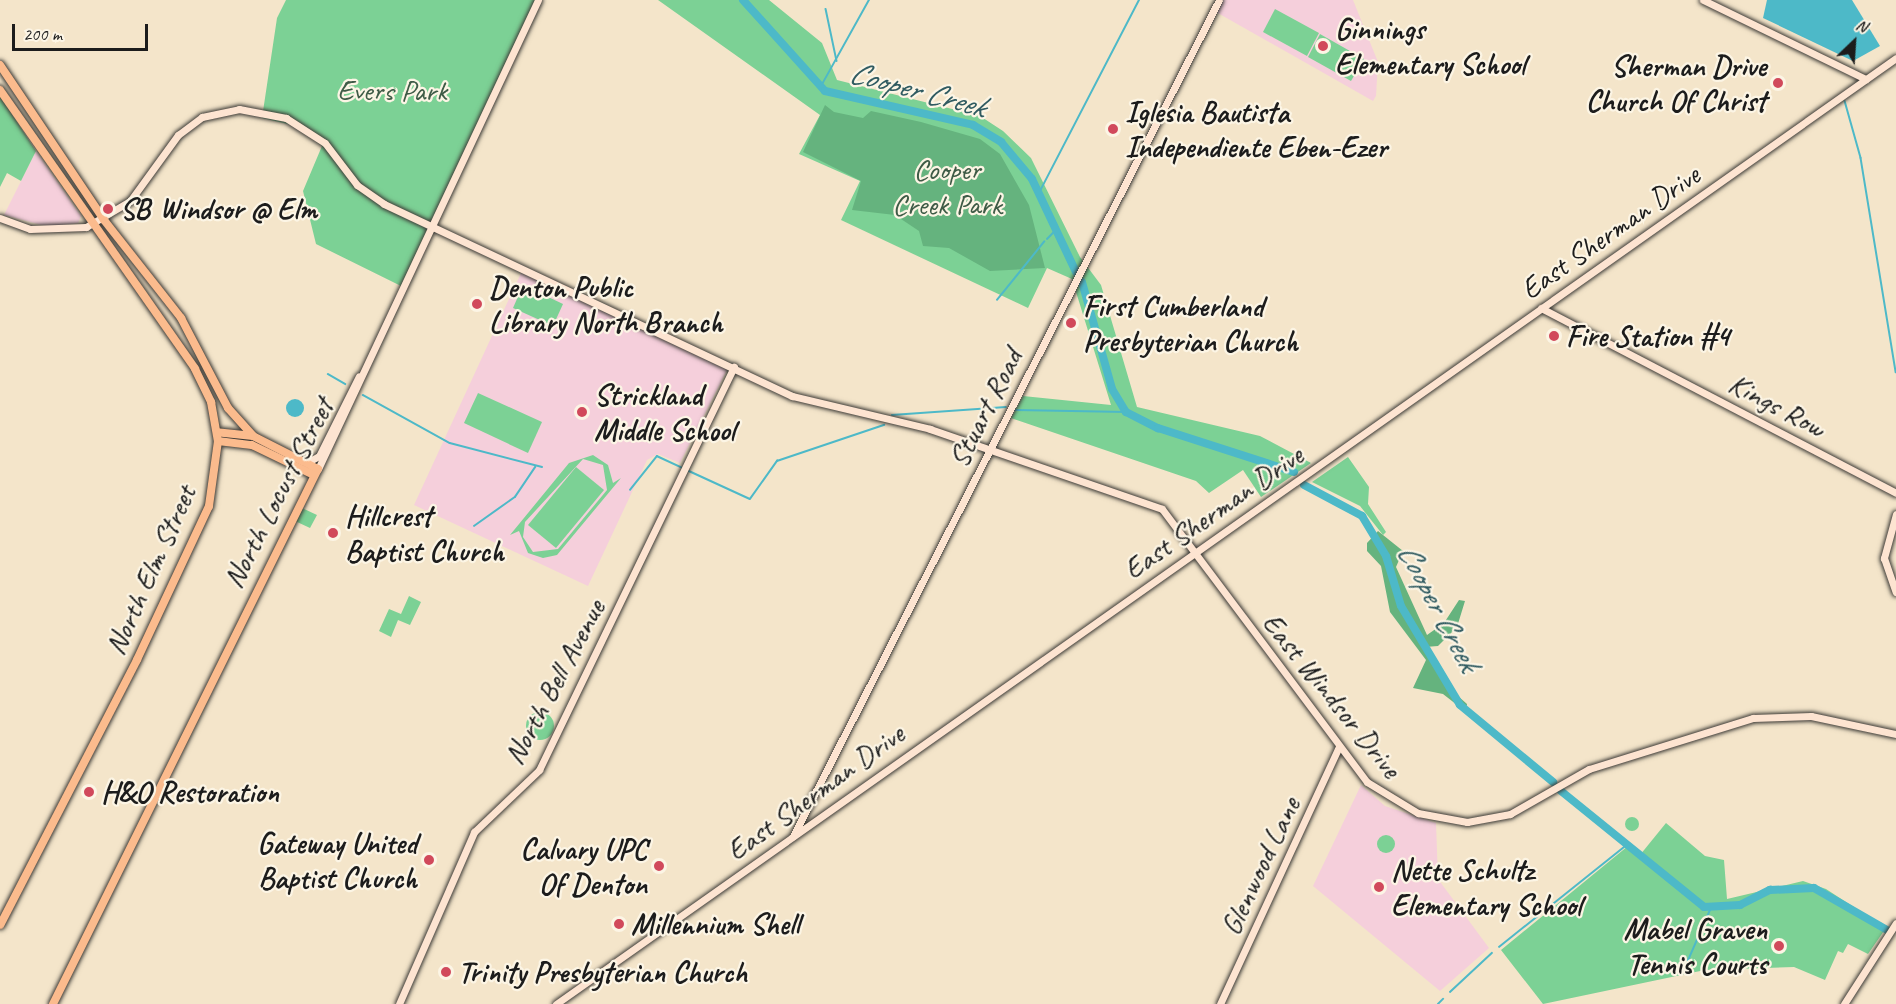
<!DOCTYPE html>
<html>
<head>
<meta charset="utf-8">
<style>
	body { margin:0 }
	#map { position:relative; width:1896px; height:1004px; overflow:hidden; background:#f4e5ca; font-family:Caveat,sans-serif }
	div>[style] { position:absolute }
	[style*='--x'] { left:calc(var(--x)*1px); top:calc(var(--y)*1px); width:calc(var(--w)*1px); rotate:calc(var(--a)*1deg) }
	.built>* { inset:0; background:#f5cfdb }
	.green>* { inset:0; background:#7cd195 }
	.round { border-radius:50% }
	.forest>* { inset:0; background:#65b37e }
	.water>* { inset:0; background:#4db9c8 }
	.stream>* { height:1.5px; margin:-0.75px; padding:0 0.75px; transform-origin:0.75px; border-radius:0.75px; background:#4db9c8 }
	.river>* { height:8px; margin:-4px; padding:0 4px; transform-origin:4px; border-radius:4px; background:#4db9c8 }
	.roads { filter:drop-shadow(0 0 2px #3c3a36) drop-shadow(0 0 2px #3c3a36) }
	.secondary>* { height:7px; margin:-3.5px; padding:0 3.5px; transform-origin:3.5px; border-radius:3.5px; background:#fde4d1 }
	.primary>* { height:8px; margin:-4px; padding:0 4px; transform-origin:4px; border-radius:4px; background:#fbbb8d }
	.dots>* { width:16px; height:16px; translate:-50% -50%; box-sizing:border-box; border:3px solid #fcf5e5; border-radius:50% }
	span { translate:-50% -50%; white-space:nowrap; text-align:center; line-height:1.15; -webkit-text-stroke:4.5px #fcf5e5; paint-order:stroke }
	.poi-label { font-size:30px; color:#1c1c1c; font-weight:700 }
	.left { translate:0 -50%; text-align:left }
	.right { translate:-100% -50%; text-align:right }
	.park-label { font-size:30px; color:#3e5b46 }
	.street-label { font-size:30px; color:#1c1c1c }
	.water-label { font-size:32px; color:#305b61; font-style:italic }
	.north { position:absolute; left:1824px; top:12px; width:60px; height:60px; -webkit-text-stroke:4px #fcf5e5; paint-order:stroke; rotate:25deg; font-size:16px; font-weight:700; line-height:24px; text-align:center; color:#1c1c1c }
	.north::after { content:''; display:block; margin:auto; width:21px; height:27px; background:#1c1c1c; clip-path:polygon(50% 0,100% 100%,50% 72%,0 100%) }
	.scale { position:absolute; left:12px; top:24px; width:136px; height:27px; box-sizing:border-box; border:3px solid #1c1c1c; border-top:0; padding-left:8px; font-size:18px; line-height:21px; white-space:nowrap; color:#1c1c1c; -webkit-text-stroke:4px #fcf5e5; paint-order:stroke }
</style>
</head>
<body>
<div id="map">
	<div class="built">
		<i style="clip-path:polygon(1222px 0,1353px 0,1378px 62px,1376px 96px,1373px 101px,1216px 12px)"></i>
		<i style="clip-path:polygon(36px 151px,81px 216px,78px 223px,49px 227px,4px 215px)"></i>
		<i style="clip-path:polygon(521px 273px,727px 370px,680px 463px,658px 454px,647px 460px,588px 586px,414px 505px)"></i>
		<i style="clip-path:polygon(1361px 785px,1385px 806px,1436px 823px,1438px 879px,1489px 948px,1440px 991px,1313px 886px)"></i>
	</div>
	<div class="green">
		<i style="clip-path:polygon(286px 0,535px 0,401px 286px,316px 244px,303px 191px,322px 146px,296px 126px,262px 118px,277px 18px)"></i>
		<i style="clip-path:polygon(658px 0,769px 0,822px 43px,837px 80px,980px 116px,1003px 131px,1031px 158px,1080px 257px,1101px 285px,1137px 407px,1260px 436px,1311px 463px,1261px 497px,1243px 470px,1209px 493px,1196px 481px,1011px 418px,1023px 396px,1111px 405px,1072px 279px,1047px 268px,1028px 308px,841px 220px,860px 181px,799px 154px,820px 115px)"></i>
		<i style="clip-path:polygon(1275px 9px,1319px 33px,1307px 56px,1263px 32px)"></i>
		<i style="clip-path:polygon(1320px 34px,1364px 59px,1351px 81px,1308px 57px)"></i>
		<i style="clip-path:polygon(0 96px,36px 151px,21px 181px,7px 173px,0 187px)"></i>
		<i style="clip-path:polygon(523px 285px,563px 304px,553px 326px,513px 308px)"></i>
		<i style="clip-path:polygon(478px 393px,542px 422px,528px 453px,464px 423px)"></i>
		<i style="clip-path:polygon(evenodd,593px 455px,608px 465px,613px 483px,621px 478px,557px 555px,543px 558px,528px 553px,519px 531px,510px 535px,569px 463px,593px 455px,583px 459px,603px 465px,607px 490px,558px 549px,533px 552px,523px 537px,525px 522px,583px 459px)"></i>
		<i style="clip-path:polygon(1348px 457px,1369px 487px,1368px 504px,1386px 532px,1383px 535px,1360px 506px,1312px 482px)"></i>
		<i style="clip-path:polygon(576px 467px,604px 490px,556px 548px,528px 525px)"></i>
		<i style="clip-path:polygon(302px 508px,317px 515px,310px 528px,295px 521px)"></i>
		<i style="clip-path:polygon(409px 596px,421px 602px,410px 625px,398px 620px,391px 637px,379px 631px,389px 609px,401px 614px)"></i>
		<i class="round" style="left:526px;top:712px;width:28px;height:28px"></i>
		<i class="round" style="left:1625px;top:817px;width:14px;height:14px"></i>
		<i style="clip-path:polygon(1666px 823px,1705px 856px,1724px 860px,1727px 899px,1803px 881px,1826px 889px,1886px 928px,1868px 954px,1848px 944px,1843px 953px,1838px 951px,1825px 980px,1794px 967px,1705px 970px,1543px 1004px,1501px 950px,1628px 846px,1640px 855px)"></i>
		<i class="round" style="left:1377px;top:835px;width:18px;height:18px"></i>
	</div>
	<div class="forest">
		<i style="clip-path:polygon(825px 105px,834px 112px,863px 118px,871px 111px,921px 122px,980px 139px,1000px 154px,1029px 205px,1045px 268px,990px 271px,949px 248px,923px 246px,919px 231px,895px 215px,852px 210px,861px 181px,803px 152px)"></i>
		<i style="clip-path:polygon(1378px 531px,1403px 551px,1396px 567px,1427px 635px,1444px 623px,1459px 600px,1465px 601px,1457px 627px,1438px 646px,1425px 647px,1450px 689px,1467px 704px,1466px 712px,1443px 694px,1413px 688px,1426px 660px,1390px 612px,1381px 566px,1367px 551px,1367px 543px)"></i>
	</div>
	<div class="water">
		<i style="clip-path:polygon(1767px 0,1852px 0,1880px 46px,1853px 61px,1763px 18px)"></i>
		<i class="round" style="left:286px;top:399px;width:18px;height:18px"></i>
	</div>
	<div class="stream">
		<i style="--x:826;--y:9;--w:53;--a:78.1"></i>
		<i style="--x:820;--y:88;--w:101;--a:-60.9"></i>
		<i style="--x:1845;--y:101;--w:59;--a:74.3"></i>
		<i style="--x:1861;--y:158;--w:217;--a:80.7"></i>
		<i style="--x:1039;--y:193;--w:217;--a:-62.6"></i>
		<i style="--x:1047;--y:239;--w:10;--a:-45"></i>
		<i style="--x:997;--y:300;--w:75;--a:-51"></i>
		<i style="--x:328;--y:374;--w:20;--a:30"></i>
		<i style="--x:363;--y:395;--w:99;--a:28.9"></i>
		<i style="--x:450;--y:443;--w:95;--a:14.6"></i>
		<i style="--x:1015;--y:410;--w:111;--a:1"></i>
		<i style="--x:892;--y:415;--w:114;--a:-4"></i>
		<i style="--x:687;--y:470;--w:69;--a:24.7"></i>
		<i style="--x:750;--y:499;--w:47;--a:-54.6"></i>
		<i style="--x:777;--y:461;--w:113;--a:-18.6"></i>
		<i style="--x:630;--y:490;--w:43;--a:-51.5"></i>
		<i style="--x:657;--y:456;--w:29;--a:25"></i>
		<i style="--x:474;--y:526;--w:50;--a:-35.3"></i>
		<i style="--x:515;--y:497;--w:36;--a:-56"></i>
		<i style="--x:1499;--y:947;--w:164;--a:-38.6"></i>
		<i style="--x:1683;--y:972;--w:68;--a:-66.5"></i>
		<i style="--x:1450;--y:992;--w:57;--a:-42.9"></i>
		<i style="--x:1438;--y:1004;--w:7;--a:-45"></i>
	</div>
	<div class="river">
		<i style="--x:743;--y:0;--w:122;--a:48"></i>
		<i style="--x:825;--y:91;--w:152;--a:12.9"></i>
		<i style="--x:973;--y:125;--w:33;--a:31"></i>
		<i style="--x:1001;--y:142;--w:48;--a:50"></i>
		<i style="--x:1032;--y:179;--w:103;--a:64.7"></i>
		<i style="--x:1082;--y:282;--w:111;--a:74.3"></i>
		<i style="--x:1112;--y:389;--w:27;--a:59"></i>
		<i style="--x:1126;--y:412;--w:36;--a:27"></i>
		<i style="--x:1158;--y:428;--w:143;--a:17.9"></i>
		<i style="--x:1304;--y:485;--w:66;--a:28.1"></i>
		<i style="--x:1362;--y:516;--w:47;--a:59"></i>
		<i style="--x:1386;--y:556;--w:52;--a:73.3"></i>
		<i style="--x:1401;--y:606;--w:115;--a:59.2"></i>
		<i style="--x:1460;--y:705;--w:121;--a:39.6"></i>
		<i style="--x:1561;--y:791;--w:184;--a:39"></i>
		<i style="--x:1704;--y:907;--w:36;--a:-3"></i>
		<i style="--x:1740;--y:905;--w:34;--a:-27"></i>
		<i style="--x:1770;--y:890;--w:44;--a:-2.6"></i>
		<i style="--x:1814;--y:888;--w:84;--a:29.9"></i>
	</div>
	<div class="roads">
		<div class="secondary">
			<i style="--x:1703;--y:0;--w:181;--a:25.9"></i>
			<i style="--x:0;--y:218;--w:32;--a:20"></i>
			<i style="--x:30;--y:229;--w:56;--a:-2"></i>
			<i style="--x:86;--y:227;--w:51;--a:-30.6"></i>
			<i style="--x:130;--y:201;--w:82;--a:-54"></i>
			<i style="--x:178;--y:135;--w:30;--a:-37"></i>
			<i style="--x:202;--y:117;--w:38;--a:-12"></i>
			<i style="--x:239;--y:109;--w:48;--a:10.8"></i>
			<i style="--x:286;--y:118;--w:46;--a:32.7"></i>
			<i style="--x:325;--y:143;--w:53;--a:52.7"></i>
			<i style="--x:357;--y:185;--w:33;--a:35"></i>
			<i style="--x:384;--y:204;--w:451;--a:25.2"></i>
			<i style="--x:792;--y:396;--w:142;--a:13.4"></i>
			<i style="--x:930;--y:429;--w:245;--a:19"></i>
			<i style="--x:1162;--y:509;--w:341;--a:53.1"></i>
			<i style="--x:1367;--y:782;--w:60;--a:31.3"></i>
			<i style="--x:1418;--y:813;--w:50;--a:10.4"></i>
			<i style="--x:1467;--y:822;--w:44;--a:-10.5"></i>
			<i style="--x:1510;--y:814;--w:91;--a:-29.7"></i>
			<i style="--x:1589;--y:769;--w:172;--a:-17.3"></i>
			<i style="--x:1753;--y:718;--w:58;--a:-2"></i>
			<i style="--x:1811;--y:716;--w:87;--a:12"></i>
			<i style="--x:1541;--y:308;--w:400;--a:27.5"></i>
			<i style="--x:308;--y:462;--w:13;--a:-29"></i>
			<i style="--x:319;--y:456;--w:89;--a:-63.4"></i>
			<i style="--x:318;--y:469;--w:518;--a:-64.87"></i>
			<i style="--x:1896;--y:514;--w:46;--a:105.3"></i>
			<i style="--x:1884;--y:558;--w:36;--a:71"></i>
			<i style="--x:793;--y:836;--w:938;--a:-63"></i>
			<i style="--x:399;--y:1004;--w:188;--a:-66.4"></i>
			<i style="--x:474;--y:832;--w:90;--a:-43.6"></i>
			<i style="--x:539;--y:770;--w:448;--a:-64.2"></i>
			<i style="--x:556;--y:1004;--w:1640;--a:-35.22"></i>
			<i style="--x:1220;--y:1004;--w:284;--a:-65.2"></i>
			<i style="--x:1844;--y:1004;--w:96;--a:-57.3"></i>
		</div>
		<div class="primary">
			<i style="--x:0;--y:65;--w:187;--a:56.1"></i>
			<i style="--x:104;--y:220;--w:125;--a:51.8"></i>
			<i style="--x:181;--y:318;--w:102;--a:62.4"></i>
			<i style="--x:228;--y:408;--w:36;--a:48"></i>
			<i style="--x:0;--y:90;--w:340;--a:55"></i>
			<i style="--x:195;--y:369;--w:37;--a:64"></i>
			<i style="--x:211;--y:402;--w:40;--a:80"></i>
			<i style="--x:218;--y:441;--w:66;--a:97.9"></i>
			<i style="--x:209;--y:506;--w:170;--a:115.1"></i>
			<i style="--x:137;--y:660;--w:298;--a:117.3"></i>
			<i style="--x:218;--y:441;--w:34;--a:7"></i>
			<i style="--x:252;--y:445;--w:69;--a:25.8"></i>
			<i style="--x:53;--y:1004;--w:597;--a:-63.65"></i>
			<i style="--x:318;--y:469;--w:73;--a:-153.1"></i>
			<i style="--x:253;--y:436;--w:36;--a:-174"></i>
		</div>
	</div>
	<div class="dots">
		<i style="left:1323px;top:46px;background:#d1495b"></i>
		<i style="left:1778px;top:83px;background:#d1495b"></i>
		<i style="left:1113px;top:129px;background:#d1495b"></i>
		<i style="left:108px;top:209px;background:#d1495b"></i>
		<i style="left:477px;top:304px;background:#d1495b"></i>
		<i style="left:1071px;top:323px;background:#d1495b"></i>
		<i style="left:1554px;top:336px;background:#d1495b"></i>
		<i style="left:582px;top:412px;background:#d1495b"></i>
		<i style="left:333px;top:533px;background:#d1495b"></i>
		<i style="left:89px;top:792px;background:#d1495b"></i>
		<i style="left:429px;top:860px;background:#d1495b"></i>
		<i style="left:659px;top:866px;background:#d1495b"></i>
		<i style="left:1379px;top:887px;background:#d1495b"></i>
		<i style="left:619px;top:924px;background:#d1495b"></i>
		<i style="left:1779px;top:946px;background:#d1495b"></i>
		<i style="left:446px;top:972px;background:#d1495b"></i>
	</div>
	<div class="poi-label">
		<span class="left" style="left:1335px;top:46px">Ginnings<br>Elementary School</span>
		<span class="right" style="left:1766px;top:83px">Sherman Drive<br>Church Of Christ</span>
		<span class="left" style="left:1125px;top:129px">Iglesia Bautista<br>Independiente Eben-Ezer</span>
		<span class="left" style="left:120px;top:209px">SB Windsor @ Elm</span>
		<span class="left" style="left:489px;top:304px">Denton Public<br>Library North Branch</span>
		<span class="left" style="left:1083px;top:323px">First Cumberland<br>Presbyterian Church</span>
		<span class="left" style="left:1566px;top:336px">Fire Station #4</span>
		<span class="left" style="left:594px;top:412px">Strickland<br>Middle School</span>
		<span class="left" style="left:345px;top:533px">Hillcrest<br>Baptist Church</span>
		<span class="left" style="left:101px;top:792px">H&amp;O Restoration</span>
		<span class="right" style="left:417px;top:860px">Gateway United<br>Baptist Church</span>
		<span class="right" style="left:647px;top:866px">Calvary UPC<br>Of Denton</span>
		<span class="left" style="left:1391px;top:887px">Nette Schultz<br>Elementary School</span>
		<span class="left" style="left:631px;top:924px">Millennium Shell</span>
		<span class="right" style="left:1767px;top:946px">Mabel Graven<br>Tennis Courts</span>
		<span class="left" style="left:458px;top:972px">Trinity Presbyterian Church</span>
	</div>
	<div class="park-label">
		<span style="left:392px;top:90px">Evers Park</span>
		<span style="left:947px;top:186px">Cooper<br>Creek Park</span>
	</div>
	<div class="street-label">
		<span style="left:1610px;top:232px;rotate:-35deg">East Sherman Drive</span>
		<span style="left:1777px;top:405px;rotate:28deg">Kings Row</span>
		<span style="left:985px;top:408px;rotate:-63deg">Stuart Road</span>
		<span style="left:278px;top:493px;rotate:-63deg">North Locust Street</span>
		<span style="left:1213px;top:512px;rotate:-35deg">East Sherman Drive</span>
		<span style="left:150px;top:570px;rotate:-66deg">North Elm Street</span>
		<span style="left:554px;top:682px;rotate:-62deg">North Bell Avenue</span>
		<span style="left:1332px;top:695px;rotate:51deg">East Windsor Drive</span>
		<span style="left:815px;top:792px;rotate:-36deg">East Sherman Drive</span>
		<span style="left:1260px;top:866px;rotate:-65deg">Glenwood Lane</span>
	</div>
	<div class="water-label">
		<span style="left:917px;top:90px;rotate:15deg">Cooper Creek</span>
		<span style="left:1438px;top:607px;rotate:62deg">Cooper Creek</span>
	</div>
	<div class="north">N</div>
	<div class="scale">200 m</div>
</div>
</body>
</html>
